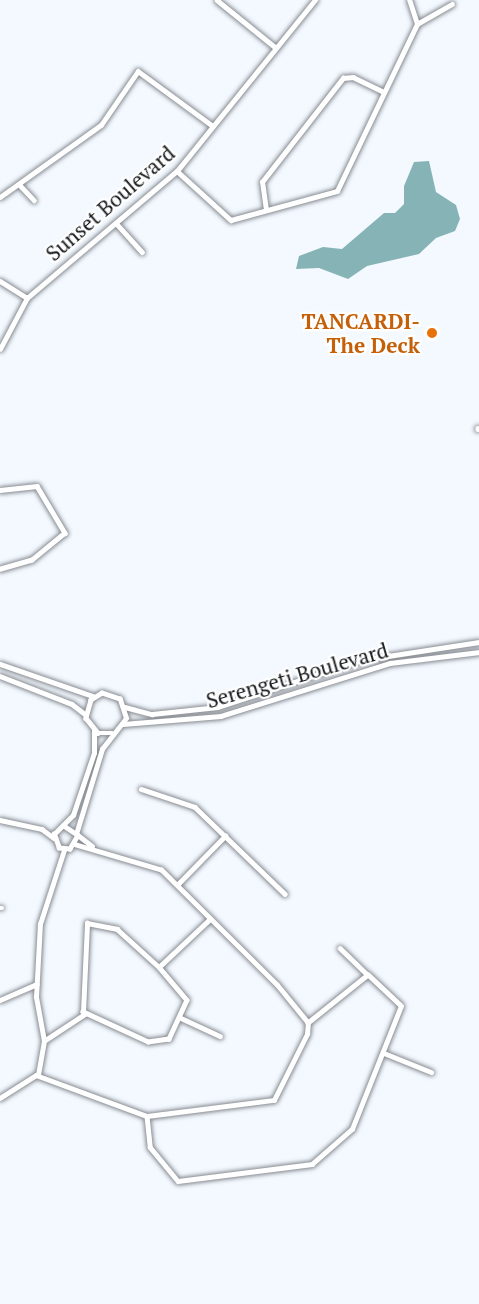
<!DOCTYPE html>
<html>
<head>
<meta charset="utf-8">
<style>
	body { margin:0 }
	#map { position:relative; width:479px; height:1304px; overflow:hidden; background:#f3f9ff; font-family:"PT Serif",serif }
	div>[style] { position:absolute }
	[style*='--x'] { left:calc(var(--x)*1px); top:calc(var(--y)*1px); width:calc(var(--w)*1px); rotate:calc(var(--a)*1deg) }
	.water>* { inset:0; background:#86b3b6 }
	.roads { filter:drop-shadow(0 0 2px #888c92) drop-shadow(0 0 2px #888c92) }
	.street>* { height:4.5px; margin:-2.25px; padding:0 2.25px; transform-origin:2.25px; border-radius:2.25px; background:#fff }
	.dots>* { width:16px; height:16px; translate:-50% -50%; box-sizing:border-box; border:3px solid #fff; border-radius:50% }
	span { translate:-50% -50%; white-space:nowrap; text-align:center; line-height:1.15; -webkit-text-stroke:4.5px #fff; paint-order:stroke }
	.street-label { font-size:21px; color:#16181a }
	.food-label { font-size:21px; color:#c56008; font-weight:700 }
	.right { translate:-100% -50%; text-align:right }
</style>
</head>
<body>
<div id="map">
	<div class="water">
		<i style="clip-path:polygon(429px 161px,436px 192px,456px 205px,460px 219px,455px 231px,436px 238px,419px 254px,367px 266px,348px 279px,319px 268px,296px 269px,299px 256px,323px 247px,342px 249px,384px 213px,395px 213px,404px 204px,404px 186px,414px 162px)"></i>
	</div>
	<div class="roads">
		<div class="street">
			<i style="--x:217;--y:0;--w:75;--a:39"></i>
			<i style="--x:417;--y:24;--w:40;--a:-29.7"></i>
			<i style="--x:177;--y:171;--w:73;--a:42.2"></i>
			<i style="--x:231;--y:220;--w:110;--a:-15.3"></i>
			<i style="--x:337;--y:191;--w:185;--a:-64.4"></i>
			<i style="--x:417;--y:24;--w:25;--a:-108"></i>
			<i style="--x:19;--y:184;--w:22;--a:47"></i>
			<i style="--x:0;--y:197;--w:124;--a:-35.5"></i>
			<i style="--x:101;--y:125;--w:65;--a:-55.6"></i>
			<i style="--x:138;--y:71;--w:93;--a:36.3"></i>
			<i style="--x:266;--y:210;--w:28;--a:-98"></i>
			<i style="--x:262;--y:182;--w:132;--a:-52.1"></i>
			<i style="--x:343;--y:78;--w:10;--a:-6"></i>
			<i style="--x:353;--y:77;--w:34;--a:26"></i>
			<i style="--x:116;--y:223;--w:39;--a:48"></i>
			<i style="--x:0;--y:281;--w:32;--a:32"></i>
			<i style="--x:0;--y:349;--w:58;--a:-62.1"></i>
			<i style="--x:27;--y:298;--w:197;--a:-40.3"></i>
			<i style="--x:177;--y:171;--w:220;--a:-51.1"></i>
			<i style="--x:478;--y:428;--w:1;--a:90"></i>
			<i style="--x:0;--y:490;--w:37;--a:-6"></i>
			<i style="--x:37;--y:486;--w:55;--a:59.2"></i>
			<i style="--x:65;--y:533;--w:43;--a:140.7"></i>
			<i style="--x:32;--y:560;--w:33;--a:164"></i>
			<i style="--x:0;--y:664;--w:98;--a:19"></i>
			<i style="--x:0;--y:676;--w:77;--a:21.3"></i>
			<i style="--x:72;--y:704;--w:18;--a:38"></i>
			<i style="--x:125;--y:707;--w:28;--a:15"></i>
			<i style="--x:152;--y:714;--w:66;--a:-6.1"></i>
			<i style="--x:218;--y:707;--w:151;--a:-18.1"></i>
			<i style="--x:362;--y:660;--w:118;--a:-8.7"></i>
			<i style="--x:123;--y:724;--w:98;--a:-4.7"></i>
			<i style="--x:221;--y:716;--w:177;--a:-17.4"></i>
			<i style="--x:390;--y:663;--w:90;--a:-7"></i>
			<i style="--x:141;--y:789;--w:57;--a:18.4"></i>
			<i style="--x:195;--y:807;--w:125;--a:44"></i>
			<i style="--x:0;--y:820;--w:43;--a:12.1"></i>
			<i style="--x:42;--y:829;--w:15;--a:37"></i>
			<i style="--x:63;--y:825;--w:18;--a:34"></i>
			<i style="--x:78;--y:835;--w:16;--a:120"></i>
			<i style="--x:70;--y:849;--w:11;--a:-175"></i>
			<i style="--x:59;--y:848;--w:15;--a:-110"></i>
			<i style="--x:54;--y:834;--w:27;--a:-45"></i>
			<i style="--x:73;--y:815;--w:65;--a:-71.3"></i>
			<i style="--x:94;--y:753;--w:23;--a:-90"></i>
			<i style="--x:77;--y:831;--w:86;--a:-73"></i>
			<i style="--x:102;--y:749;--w:39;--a:-52"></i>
			<i style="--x:126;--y:718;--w:20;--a:-108"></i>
			<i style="--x:120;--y:699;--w:19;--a:-162"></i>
			<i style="--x:102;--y:693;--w:13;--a:148"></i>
			<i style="--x:91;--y:700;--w:19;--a:106"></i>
			<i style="--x:86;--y:718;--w:19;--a:51"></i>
			<i style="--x:98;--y:733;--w:14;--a:0"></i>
			<i style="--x:78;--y:835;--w:18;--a:38"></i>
			<i style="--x:177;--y:885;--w:69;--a:-45.6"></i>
			<i style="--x:0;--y:908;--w:2;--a:0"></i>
			<i style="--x:340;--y:948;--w:39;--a:44"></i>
			<i style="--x:159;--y:967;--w:43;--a:49.7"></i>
			<i style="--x:187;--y:1000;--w:43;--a:114.8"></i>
			<i style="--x:169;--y:1039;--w:21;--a:172"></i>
			<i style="--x:148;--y:1042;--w:72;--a:-155.2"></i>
			<i style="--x:83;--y:1012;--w:89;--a:-87.4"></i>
			<i style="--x:87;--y:923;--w:31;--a:11"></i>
			<i style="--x:117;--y:929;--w:57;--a:42.1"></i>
			<i style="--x:159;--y:967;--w:70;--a:-43.3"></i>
			<i style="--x:0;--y:1000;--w:40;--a:-23.4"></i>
			<i style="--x:181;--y:1018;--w:43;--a:24.8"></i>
			<i style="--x:44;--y:1041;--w:49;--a:-33.4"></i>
			<i style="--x:384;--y:1053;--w:51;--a:22"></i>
			<i style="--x:38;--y:1075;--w:35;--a:-80"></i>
			<i style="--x:44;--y:1041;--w:45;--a:-100.3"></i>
			<i style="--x:36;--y:997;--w:73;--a:-86.9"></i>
			<i style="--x:40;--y:924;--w:78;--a:-72"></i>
			<i style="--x:0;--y:1098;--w:43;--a:-32.6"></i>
			<i style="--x:36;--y:1075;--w:118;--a:20.3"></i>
			<i style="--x:147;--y:1116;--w:128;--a:-7.2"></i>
			<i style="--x:274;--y:1100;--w:74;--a:-63.4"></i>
			<i style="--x:307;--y:1034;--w:11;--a:-85"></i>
			<i style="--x:308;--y:1023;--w:49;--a:-129.2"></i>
			<i style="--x:277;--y:985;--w:163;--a:-135.2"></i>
			<i style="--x:161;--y:870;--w:89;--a:-163.6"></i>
			<i style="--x:147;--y:1116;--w:31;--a:84"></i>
			<i style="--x:150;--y:1147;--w:44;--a:50.5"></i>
			<i style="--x:178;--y:1181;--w:135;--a:-7.2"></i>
			<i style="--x:312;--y:1164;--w:53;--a:-41.2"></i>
			<i style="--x:352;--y:1129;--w:132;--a:-68.3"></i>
			<i style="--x:401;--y:1006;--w:45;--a:-136.8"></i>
			<i style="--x:368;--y:975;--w:77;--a:141.3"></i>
		</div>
	</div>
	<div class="dots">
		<i style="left:432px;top:333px;background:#e8710a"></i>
	</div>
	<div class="street-label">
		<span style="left:110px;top:203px;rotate:-41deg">Sunset Boulevard</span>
		<span style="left:297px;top:675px;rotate:-16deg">Serengeti Boulevard</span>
	</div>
	<div class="food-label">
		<span class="right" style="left:420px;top:333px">TANCARDI-<br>The Deck</span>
	</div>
</div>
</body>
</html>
